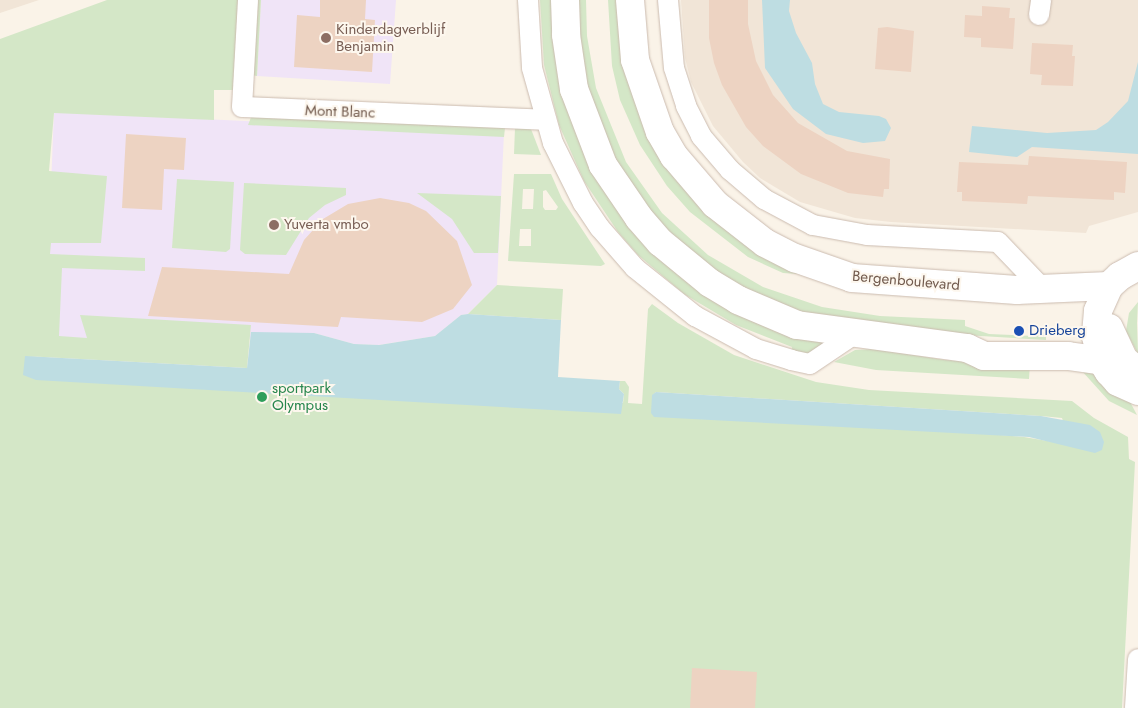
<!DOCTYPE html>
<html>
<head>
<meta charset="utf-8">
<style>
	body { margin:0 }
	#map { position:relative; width:1138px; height:708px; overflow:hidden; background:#faf3e8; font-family:Jost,sans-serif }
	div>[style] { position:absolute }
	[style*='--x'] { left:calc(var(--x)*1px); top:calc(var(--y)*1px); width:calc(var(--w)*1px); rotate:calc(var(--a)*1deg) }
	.residential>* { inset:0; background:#f1e5d7 }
	.education>* { inset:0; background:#f0e4f7 }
	.green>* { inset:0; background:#d4e7c7 }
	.water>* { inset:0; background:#bedde2 }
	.building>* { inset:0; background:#edd3c2 }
	.roads { filter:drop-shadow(0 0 1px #cbbbaf) drop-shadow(0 0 1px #cbbbaf) }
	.street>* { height:20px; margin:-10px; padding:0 10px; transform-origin:10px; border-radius:10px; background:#fff }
	.secondary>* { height:28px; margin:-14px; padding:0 14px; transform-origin:14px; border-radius:14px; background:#fff }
	.dots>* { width:14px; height:14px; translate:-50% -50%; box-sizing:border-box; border:2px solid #fdf7ee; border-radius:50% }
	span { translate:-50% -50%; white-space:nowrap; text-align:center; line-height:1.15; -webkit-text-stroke:4px #fdf7ee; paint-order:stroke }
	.education-label { font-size:15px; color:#785e54 }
	.left { translate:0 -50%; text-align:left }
	.street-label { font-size:15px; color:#725b4e }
	.transit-label { font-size:15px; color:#164399 }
	.leisure-label { font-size:15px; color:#27864d }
</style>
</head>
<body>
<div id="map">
	<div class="residential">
		<i style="clip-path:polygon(0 0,39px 0,0 13px)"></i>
		<i style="clip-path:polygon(681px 0,1138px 0,1138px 212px,1089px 226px,1086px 233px,891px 222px,855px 218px,800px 202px,760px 178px,743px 162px,713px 126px,691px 82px,685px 58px)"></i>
	</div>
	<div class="education">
		<i style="clip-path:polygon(261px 0,396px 0,390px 84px,257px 76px)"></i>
		<i style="clip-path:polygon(54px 112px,504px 133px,497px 285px,468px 314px,461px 315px,435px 336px,378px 345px,354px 344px,314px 333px,44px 357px)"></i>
	</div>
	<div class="green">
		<i style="clip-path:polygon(evenodd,107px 0,241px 0,234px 90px,214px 90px,214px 120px,54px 113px,49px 171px,107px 176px,101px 243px,51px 243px,50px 254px,145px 258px,145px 271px,62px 268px,59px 336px,87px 338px,80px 315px,251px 325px,247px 368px,25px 356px,623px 403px,624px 394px,619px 389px,620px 381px,625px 381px,629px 387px,628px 403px,642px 404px,648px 309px,652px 304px,678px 323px,734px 355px,816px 382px,869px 390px,1072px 401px,1094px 418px,1128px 437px,1129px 459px,1135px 462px,1122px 708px,0 708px,0 39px,107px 0,656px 392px,1041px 416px,1062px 418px,1071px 445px,1024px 437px,652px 405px,652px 396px,656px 392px)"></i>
		<i style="clip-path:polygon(255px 0,261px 0,257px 76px,251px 75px)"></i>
		<i style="clip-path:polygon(540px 0,559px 0,558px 8px,634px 222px,829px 340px,812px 354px,791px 354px,792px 347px,736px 325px,684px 294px,638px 255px,618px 232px,584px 181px,559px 125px,544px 65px)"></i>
		<i style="clip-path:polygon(572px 0,586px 0,587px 36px,596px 88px,626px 162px,662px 213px,708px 255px,763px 287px,822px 307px,880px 316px,965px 320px,965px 326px,989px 334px,1034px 336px,1035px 331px,1046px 332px,1046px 340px,849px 328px,741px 294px,644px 214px,588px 113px)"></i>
		<i style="clip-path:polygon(608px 0,625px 0,671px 164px,813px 275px,783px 273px,748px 257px,690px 212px,667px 186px,640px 145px,620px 100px,612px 66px)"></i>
		<i style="clip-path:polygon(252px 115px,505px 128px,504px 137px,248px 125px)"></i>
		<i style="clip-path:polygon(515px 128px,531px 129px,541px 155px,514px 154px)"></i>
		<i style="clip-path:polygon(evenodd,514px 174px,551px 174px,562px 199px,605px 264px,601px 266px,508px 261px,514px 174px,523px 189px,534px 189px,533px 209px,522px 209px,523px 189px,514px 174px,546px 190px,558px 207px,556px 210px,545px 210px,543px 207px,543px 191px,546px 190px,514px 174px,520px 229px,531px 229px,531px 246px,519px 246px,520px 229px)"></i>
		<i style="clip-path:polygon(177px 179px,234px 182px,230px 249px,226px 252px,172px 248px)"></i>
		<i style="clip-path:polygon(244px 183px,346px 188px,346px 195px,325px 205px,309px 218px,286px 255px,245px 254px,240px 250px)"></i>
		<i style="clip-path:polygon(417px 193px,501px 196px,498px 253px,474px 253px,452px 219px)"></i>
		<i style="clip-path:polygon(497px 285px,563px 289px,561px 320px,468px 314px)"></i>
		<i style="clip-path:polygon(1138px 302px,1137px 323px,1138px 354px,1126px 331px,1129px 313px)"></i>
		<i style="clip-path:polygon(875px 349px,945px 360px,1030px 364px,1029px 379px,876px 370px,834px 362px,855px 350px)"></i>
		<i style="clip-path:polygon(1081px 370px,1091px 370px,1128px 398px,1137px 415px,1109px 401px)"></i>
	</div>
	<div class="water">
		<i style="clip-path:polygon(762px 0,790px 0,789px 11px,796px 33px,812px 63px,815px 84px,823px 104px,839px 112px,879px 116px,886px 119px,891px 128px,885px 141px,863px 143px,826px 134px,793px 109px,765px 68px)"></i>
		<i style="clip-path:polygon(1138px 62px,1138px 154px,1032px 147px,1017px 157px,969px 152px,972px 126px,1047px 133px,1096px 130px,1108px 122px,1128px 101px)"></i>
		<i style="clip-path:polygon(468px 314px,561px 320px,558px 377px,620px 381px,619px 389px,624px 394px,621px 414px,36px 380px,23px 375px,25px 356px,247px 368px,251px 332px,314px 333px,354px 344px,379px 345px,435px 336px,461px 315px)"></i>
		<i style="clip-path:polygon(656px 392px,1041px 416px,1090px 425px,1100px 432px,1104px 442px,1102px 450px,1095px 453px,1029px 437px,654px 417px,651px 413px,652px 395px)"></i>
	</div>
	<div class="building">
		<i style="clip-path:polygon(320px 0,366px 0,365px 19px,375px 20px,372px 72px,294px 67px,297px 15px,320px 17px)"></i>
		<i style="clip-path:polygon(709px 0,748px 0,748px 24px,756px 61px,773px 95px,798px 123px,847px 151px,890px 159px,889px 189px,884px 189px,883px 197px,848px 193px,801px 174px,763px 146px,746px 127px,722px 85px,714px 63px,709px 38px)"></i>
		<i style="clip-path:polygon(982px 6px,1010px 8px,1009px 18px,1015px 18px,1013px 49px,981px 47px,981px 38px,964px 37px,965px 15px,982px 16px)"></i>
		<i style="clip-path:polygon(887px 27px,914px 31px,911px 72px,875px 69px,878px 28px)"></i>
		<i style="clip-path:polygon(1032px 43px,1073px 45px,1072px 56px,1075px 56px,1073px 86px,1041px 85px,1042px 75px,1030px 74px)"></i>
		<i style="clip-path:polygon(126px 134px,186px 138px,184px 170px,164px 169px,162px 210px,122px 208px)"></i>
		<i style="clip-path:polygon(1029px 156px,1127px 162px,1125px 193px,1114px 192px,1114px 200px,1028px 196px,1027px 204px,962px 201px,962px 192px,957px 192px,959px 162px,1028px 165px)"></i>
		<i style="clip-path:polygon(380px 198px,409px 203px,426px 211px,457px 241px,472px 285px,453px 309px,422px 322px,341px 317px,338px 327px,148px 316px,162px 267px,289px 274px,304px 240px,323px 219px,348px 204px)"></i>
		<i style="clip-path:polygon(692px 668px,757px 672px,755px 708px,690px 708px)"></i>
	</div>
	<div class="roads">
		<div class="street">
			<i style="--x:248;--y:0;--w:107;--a:93.2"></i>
			<i style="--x:242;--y:107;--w:304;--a:2.4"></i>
			<i style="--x:528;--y:0;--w:68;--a:86.6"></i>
			<i style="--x:532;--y:68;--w:78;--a:74.4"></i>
			<i style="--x:553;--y:143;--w:67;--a:63.4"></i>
			<i style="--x:583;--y:203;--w:30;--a:56"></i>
			<i style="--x:600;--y:228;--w:53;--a:48.8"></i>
			<i style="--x:635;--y:268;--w:77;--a:38.7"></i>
			<i style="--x:695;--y:316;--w:69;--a:28.4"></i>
			<i style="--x:756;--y:349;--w:37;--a:17"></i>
			<i style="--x:791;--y:360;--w:19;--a:12"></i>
			<i style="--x:810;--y:364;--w:52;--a:-34"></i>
			<i style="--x:668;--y:0;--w:68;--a:85"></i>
			<i style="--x:674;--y:68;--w:40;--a:72"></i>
			<i style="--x:686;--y:106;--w:34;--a:63"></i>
			<i style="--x:701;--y:136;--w:45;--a:49.5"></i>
			<i style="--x:730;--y:170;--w:45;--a:40.5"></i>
			<i style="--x:764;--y:199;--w:55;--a:28"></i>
			<i style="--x:813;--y:225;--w:55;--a:10.5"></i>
			<i style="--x:867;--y:235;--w:131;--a:3.1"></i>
			<i style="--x:998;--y:242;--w:66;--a:46.2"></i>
			<i style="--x:1039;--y:15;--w:15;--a:-82"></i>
			<i style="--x:1135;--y:708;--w:49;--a:-86.5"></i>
		</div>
		<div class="secondary">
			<i style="--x:565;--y:0;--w:35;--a:88"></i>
			<i style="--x:566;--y:35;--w:55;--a:81.6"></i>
			<i style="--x:574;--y:89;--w:81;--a:69.1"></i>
			<i style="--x:603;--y:165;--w:64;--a:55.8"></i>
			<i style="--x:639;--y:218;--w:32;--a:49"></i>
			<i style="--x:660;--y:242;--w:65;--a:39.4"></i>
			<i style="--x:710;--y:283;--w:33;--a:31"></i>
			<i style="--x:738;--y:300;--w:64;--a:23"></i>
			<i style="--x:797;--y:325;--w:172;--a:7.7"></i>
			<i style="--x:967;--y:348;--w:19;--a:25"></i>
			<i style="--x:984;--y:356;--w:84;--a:0"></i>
			<i style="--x:1068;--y:356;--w:34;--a:8"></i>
			<i style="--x:630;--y:0;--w:60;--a:85.2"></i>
			<i style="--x:635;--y:60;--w:76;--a:70.9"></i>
			<i style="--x:660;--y:132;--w:28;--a:60"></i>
			<i style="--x:674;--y:156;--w:63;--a:49.5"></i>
			<i style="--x:715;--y:204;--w:63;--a:38"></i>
			<i style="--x:765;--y:243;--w:34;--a:27"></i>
			<i style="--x:795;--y:258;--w:60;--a:19.3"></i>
			<i style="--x:852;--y:278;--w:165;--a:4.2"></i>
			<i style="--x:1017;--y:290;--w:92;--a:-2.5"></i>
			<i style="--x:1138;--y:266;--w:21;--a:151"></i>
			<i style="--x:1120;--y:276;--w:15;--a:138"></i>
			<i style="--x:1109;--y:286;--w:27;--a:114"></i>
			<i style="--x:1098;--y:311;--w:25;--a:95"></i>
			<i style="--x:1096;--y:336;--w:26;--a:77"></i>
			<i style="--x:1102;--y:361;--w:13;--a:58"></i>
			<i style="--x:1109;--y:372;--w:13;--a:48"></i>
			<i style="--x:1118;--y:382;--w:22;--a:24"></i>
			<i style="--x:1109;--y:328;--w:35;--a:65"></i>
			<i style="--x:1124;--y:360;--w:18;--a:38"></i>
		</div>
	</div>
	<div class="dots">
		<i style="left:326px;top:38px;background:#8d6e63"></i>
		<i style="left:274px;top:225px;background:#8d6e63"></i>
		<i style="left:1019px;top:331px;background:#1a4fb4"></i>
		<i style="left:262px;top:397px;background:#2e9e5b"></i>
	</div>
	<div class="education-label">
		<span class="left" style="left:336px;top:38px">Kinderdagverblijf<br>Benjamin</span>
		<span class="left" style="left:284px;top:225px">Yuverta vmbo</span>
	</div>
	<div class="street-label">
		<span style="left:340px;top:112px;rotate:2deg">Mont Blanc</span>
		<span style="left:906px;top:281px;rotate:5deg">Bergenboulevard</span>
	</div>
	<div class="transit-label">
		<span class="left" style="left:1029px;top:331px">Drieberg</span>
	</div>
	<div class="leisure-label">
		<span class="left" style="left:272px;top:397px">sportpark<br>Olympus</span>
	</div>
</div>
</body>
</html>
